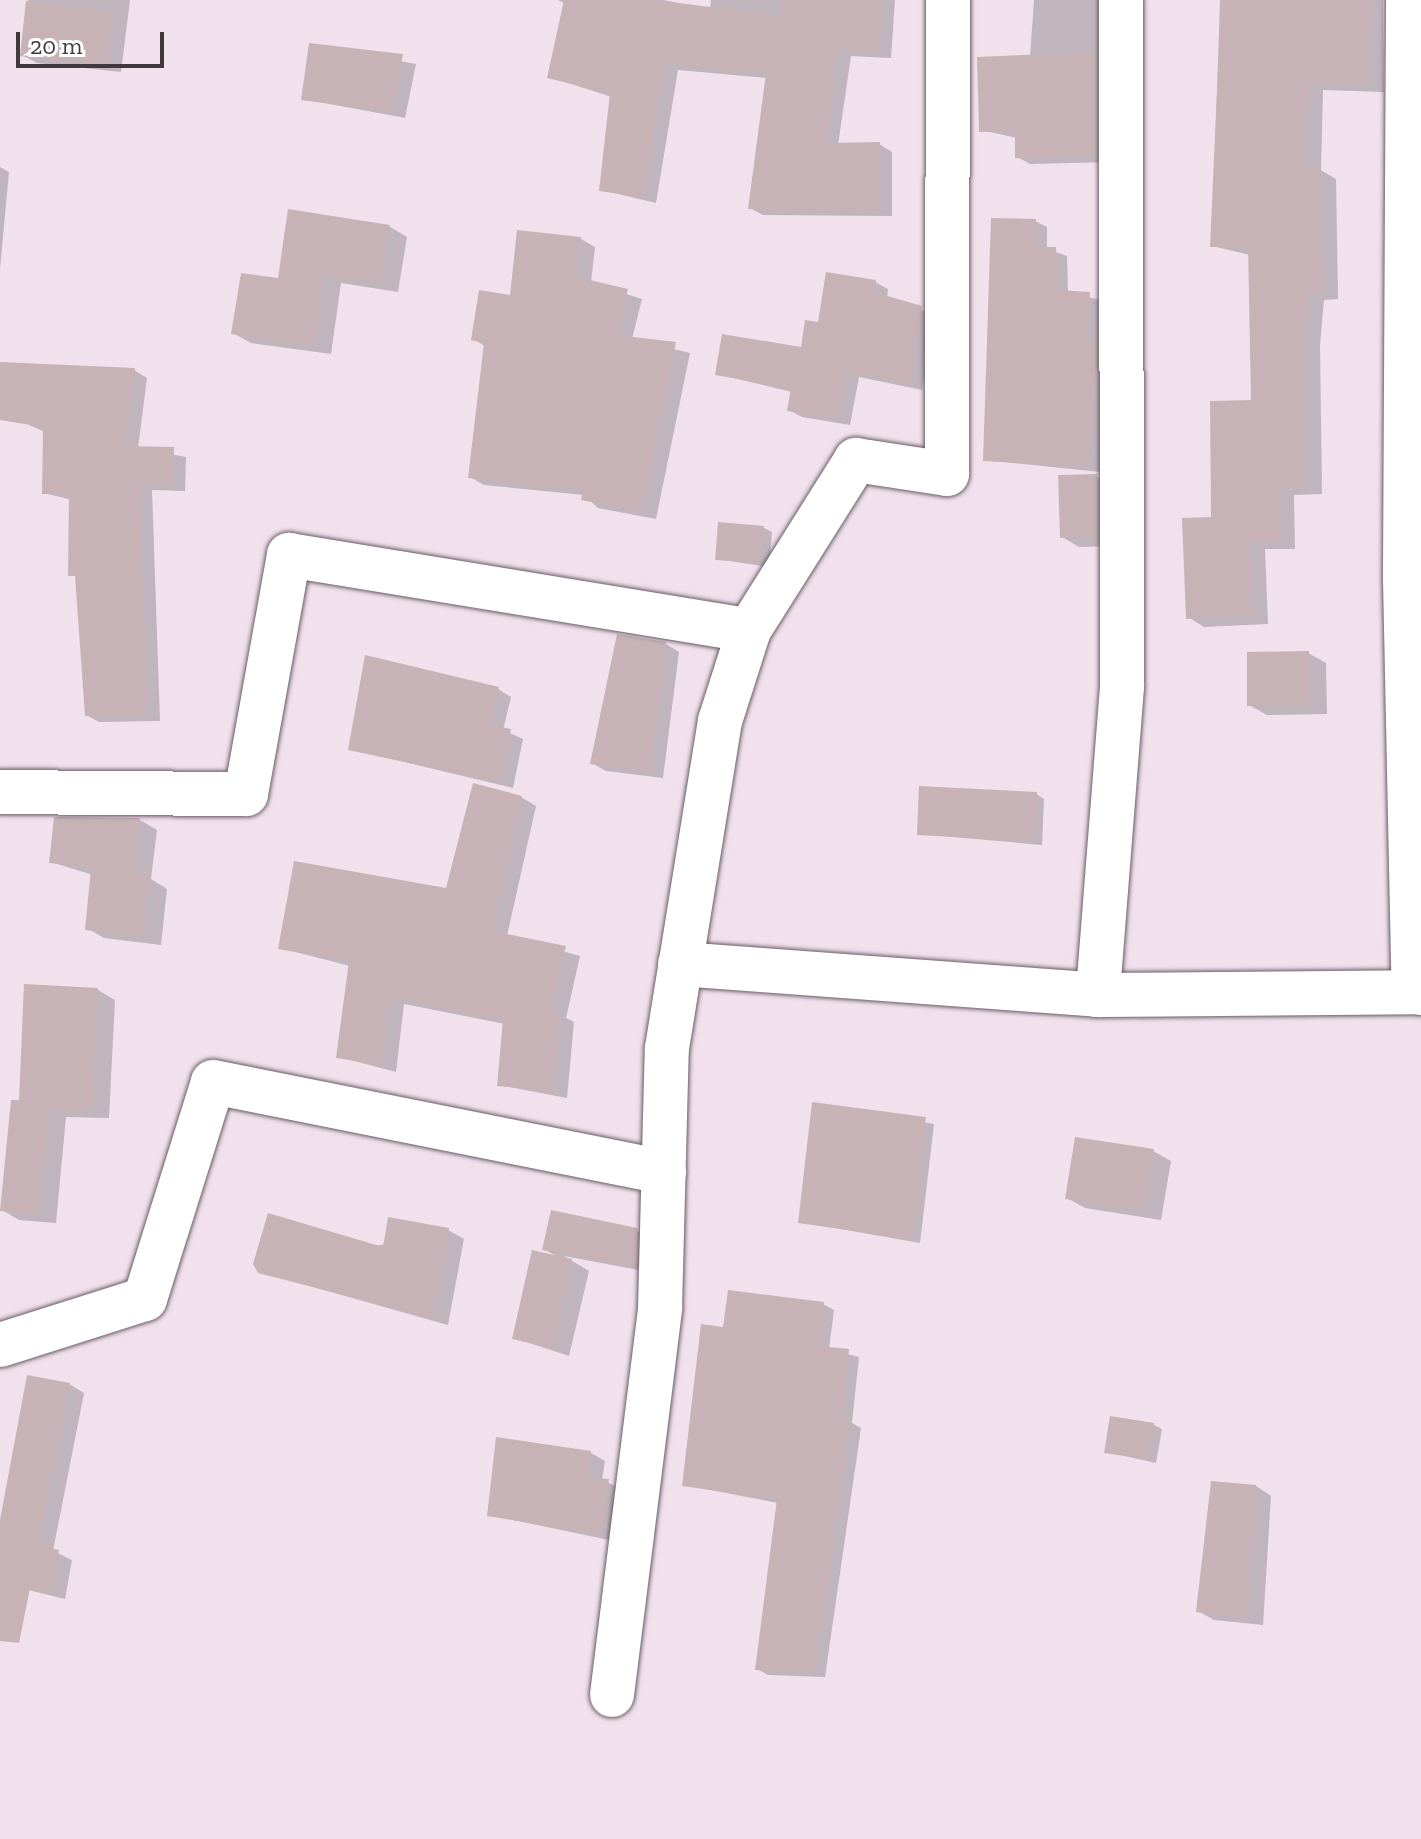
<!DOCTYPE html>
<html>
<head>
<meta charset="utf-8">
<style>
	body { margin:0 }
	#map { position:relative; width:1421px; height:1839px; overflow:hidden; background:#f1e1ed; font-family:"Zilla Slab",serif }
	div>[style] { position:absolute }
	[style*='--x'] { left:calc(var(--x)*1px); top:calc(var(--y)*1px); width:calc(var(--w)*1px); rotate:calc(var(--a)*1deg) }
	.shadow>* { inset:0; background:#0003 }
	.building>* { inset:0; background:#c7b3b6 }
	.roads { filter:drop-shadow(0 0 2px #6a5d67) drop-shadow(0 0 2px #6a5d67) }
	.minor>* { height:44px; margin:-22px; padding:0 22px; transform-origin:22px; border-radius:22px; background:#fff }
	span { translate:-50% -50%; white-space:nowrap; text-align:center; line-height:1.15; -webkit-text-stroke:6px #fff; paint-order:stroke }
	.scale { position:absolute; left:16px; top:32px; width:148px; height:36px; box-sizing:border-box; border:4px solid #3f393e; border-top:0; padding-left:10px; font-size:24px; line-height:28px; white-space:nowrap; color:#3f393e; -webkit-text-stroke:6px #fff; paint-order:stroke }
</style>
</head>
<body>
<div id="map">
	<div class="shadow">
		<i style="clip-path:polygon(28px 0,130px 0,121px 72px,37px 63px,22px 55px)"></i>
		<i style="clip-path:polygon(558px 0,663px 0,710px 9px,711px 0,895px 0,891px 58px,851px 56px,838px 145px,879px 144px,892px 152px,892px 216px,763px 215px,750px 208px,767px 78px,678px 70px,656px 203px,601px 190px,612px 97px,549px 77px,566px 4px)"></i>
		<i style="clip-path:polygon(1034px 0,1114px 0,1110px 162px,1030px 164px,1017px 157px,1017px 138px,981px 130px,1030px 57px)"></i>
		<i style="clip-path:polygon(1220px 0,1383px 0,1384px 92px,1323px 90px,1321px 170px,1336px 179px,1338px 299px,1324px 300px,1320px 345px,1322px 494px,1294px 495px,1295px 549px,1265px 549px,1268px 624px,1204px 627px,1188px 617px,1253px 402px,1250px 255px,1212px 246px)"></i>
		<i style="clip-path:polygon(311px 45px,416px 64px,405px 118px,303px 99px)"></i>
		<i style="clip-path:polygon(0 167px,9px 172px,0 269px)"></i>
		<i style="clip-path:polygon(1035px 221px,1047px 227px,1047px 249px,1067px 256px,1068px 293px,1101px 300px,1106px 401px,1100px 472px,985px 460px)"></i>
		<i style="clip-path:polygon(390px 227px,407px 237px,398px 292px,341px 283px,331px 354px,251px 343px,233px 333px,279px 281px)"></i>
		<i style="clip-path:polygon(581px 239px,595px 247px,591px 283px,642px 299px,632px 339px,690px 353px,656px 519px,598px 508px,584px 495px,484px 485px,470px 477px,485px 346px,473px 339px)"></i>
		<i style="clip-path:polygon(875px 282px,888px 289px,887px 298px,934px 315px,922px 390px,859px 377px,850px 425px,802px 417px,789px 410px,792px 392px,717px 374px,803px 350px,819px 324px)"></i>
		<i style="clip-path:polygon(134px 370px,147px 378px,138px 448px,186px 457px,185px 491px,152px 490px,160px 721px,99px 722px,86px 715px,72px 500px,44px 493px,45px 432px,29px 425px)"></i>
		<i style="clip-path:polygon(1096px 476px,1114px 486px,1114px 546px,1079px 547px,1062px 537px)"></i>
		<i style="clip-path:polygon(764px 528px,772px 532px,769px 567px,717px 559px)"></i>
		<i style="clip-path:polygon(666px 644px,679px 652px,663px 778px,606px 771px,592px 763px)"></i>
		<i style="clip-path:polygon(1308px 653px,1326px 663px,1327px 714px,1267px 715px,1249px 705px)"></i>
		<i style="clip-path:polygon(498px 689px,511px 697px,503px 730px,523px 739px,513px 788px,350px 749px)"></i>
		<i style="clip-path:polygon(1036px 794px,1044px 799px,1042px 845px,919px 834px)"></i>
		<i style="clip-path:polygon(521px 797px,536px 806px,507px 936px,580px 956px,566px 1018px,574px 1022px,567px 1098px,499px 1085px,505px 1024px,404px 1004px,396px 1072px,339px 1057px,350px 966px,280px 948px,447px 890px)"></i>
		<i style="clip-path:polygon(140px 820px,157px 830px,151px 879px,167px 889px,161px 945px,104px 938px,87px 928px,93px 875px,51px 862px)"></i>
		<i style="clip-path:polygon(98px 990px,115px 1000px,109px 1118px,66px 1117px,56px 1223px,19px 1220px,2px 1210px)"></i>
		<i style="clip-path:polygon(813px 1104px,934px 1124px,920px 1243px,801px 1222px)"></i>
		<i style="clip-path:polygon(1153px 1151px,1171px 1161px,1161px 1220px,1085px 1208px,1067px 1198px)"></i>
		<i style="clip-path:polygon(448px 1230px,464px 1239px,448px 1325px,260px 1272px)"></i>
		<i style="clip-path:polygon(636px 1230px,645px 1235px,644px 1271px,564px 1256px,589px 1271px,569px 1356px,514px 1338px,558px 1257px,544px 1249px)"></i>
		<i style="clip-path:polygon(823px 1304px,834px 1310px,829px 1349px,859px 1357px,852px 1423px,861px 1428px,825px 1677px,768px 1675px,757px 1669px,778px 1503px,684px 1485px,725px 1329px)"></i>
		<i style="clip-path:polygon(69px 1384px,84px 1393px,53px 1551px,72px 1560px,65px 1599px,0 1583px,0 1537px)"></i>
		<i style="clip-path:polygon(1154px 1425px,1162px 1429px,1156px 1463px,1106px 1452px)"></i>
		<i style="clip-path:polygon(591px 1453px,605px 1461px,602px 1480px,622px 1489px,614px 1541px,489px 1515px)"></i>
		<i style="clip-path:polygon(1256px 1486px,1271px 1496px,1263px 1625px,1214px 1620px,1198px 1611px)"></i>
	</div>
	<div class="building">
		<i style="clip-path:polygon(564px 0,654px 0,781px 16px,783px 0,882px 0,879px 52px,838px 50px,825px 143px,880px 142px,880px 210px,748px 209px,766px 73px,665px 64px,643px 197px,599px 191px,610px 93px,547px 78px)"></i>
		<i style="clip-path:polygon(1221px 0,1371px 0,1369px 84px,1307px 82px,1305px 168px,1320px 168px,1323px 291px,1309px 291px,1304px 335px,1306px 486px,1279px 487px,1279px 541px,1250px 541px,1253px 616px,1186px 619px,1182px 518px,1211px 517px,1210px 401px,1251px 400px,1248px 247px,1210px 247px)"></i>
		<i style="clip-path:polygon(26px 1px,113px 12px,107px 65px,20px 56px)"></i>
		<i style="clip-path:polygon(309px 43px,403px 54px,392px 112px,301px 100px)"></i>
		<i style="clip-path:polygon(1096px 52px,1096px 155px,1015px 158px,1015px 131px,979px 132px,977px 57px)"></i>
		<i style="clip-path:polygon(288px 209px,390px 225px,381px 283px,324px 274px,314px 345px,231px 334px,241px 273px,278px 278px)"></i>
		<i style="clip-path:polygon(991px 218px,1036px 219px,1036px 247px,1056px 247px,1057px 290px,1090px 292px,1087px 342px,1096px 342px,1097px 372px,1088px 467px,983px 461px)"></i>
		<i style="clip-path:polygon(517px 230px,581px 237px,577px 277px,628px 289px,617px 335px,676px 342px,642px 512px,581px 500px,583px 490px,468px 478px,484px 343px,471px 340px,479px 290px,510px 295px)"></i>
		<i style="clip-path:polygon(826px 272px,876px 280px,874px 292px,922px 306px,909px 384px,846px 371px,838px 419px,787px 411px,791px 388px,715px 375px,722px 334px,801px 347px,805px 320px,818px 322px)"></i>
		<i style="clip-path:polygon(0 362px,135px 368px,125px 446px,174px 447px,173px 485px,139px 484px,148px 715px,85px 716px,75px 576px,68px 576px,69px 494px,42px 494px,43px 427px,0 420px)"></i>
		<i style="clip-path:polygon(1097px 474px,1097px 537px,1060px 538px,1058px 475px)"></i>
		<i style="clip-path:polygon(718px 522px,764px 526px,761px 563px,715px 560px)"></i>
		<i style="clip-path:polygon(617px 634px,666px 642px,650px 771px,590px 764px)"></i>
		<i style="clip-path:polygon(1309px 651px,1310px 705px,1247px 706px,1247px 652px)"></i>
		<i style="clip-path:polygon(365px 655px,499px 687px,490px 725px,511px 729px,500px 782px,348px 750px)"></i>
		<i style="clip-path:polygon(473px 783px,522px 796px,492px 931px,566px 946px,551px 1010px,560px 1012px,552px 1091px,497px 1086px,503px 1020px,390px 997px,381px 1065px,336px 1058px,349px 961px,278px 949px,294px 861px,446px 888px)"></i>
		<i style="clip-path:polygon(919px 786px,1037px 792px,1034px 841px,917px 835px)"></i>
		<i style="clip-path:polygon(54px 817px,140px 818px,133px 875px,150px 877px,143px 936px,85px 930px,91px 868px,49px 863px)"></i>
		<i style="clip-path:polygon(24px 984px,98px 988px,92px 1110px,49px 1108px,38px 1214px,0 1211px,11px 1100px,19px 1100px)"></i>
		<i style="clip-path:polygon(812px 1102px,926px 1117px,912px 1239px,798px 1223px)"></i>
		<i style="clip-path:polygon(1075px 1137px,1154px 1149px,1144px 1211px,1065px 1199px)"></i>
		<i style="clip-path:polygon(551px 1210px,637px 1228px,636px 1268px,542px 1250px)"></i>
		<i style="clip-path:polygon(268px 1213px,383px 1247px,388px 1217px,449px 1228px,433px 1318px,258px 1273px,253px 1264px)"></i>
		<i style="clip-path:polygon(532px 1250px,572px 1259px,552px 1348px,512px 1339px)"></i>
		<i style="clip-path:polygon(728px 1290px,824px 1302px,819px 1346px,849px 1349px,842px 1418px,850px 1419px,815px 1672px,755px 1670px,777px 1499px,682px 1486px,701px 1324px,723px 1327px)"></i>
		<i style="clip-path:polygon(27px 1375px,70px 1383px,38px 1546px,59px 1550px,50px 1592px,30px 1588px,19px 1643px,0 1641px,0 1520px)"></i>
		<i style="clip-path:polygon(1110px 1416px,1154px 1423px,1148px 1459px,1104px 1453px)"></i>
		<i style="clip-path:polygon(496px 1437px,591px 1451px,588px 1477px,609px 1479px,600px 1534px,487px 1516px)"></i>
		<i style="clip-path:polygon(1211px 1481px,1256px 1485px,1248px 1618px,1196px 1612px)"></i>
	</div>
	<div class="roads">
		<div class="minor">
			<i style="--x:1121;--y:0;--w:687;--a:89.92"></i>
			<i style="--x:1122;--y:687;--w:309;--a:94.5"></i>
			<i style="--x:1098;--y:995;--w:316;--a:-0.5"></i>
			<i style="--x:1408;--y:0;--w:579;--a:90.3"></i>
			<i style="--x:1405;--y:579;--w:413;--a:88.8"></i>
			<i style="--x:1414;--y:992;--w:7;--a:8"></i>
			<i style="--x:0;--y:792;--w:246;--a:0.5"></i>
			<i style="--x:246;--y:794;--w:243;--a:-79.8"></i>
			<i style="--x:289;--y:555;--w:466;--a:9.3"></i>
			<i style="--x:680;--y:964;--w:419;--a:4.2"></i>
			<i style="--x:0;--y:1345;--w:152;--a:-17.6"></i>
			<i style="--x:145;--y:1299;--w:227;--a:-72.6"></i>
			<i style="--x:213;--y:1082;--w:460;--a:11.3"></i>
			<i style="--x:612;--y:1695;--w:390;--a:-82.9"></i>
			<i style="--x:660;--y:1308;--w:260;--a:-88.5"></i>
			<i style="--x:667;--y:1048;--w:331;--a:-80.8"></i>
			<i style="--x:720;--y:721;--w:96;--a:-72.3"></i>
			<i style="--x:749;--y:630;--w:201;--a:-57.8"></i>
			<i style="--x:856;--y:460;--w:92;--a:8.7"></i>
			<i style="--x:947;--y:474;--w:474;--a:-89.9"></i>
		</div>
	</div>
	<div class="scale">20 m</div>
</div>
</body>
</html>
